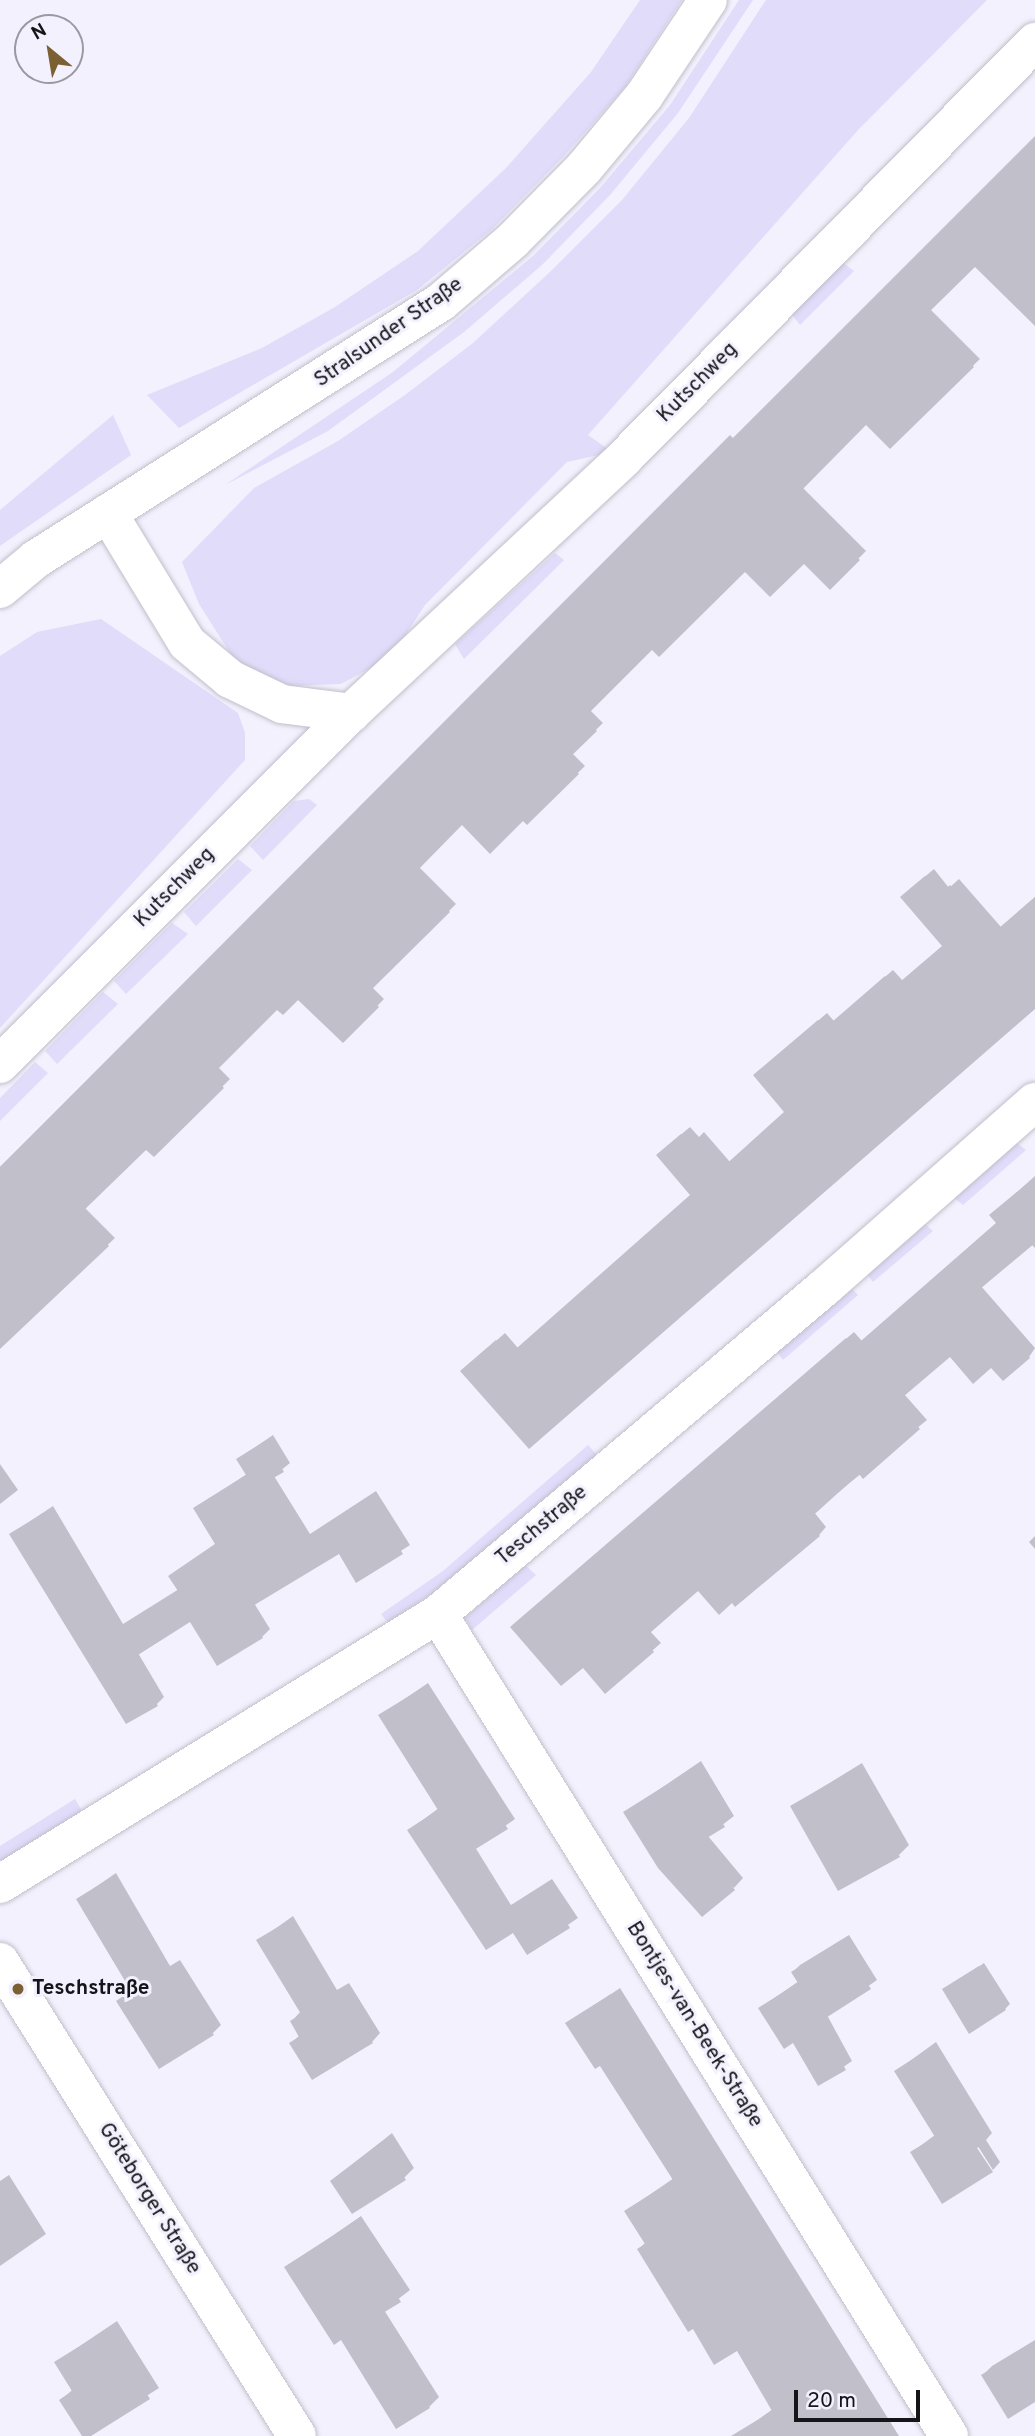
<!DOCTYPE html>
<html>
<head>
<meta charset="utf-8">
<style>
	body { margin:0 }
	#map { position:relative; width:1035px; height:2436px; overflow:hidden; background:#f2f1fd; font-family:Overpass,sans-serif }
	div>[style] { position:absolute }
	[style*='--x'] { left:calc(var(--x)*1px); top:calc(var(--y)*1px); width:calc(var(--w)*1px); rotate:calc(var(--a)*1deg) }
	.green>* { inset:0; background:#e0dcfa }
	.shadow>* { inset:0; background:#0003 }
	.building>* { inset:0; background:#c0bfca }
	.roads { filter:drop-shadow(0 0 2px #c0bfca) drop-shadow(0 0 2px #c0bfca) }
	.minor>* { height:38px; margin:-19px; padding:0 19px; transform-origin:19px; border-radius:19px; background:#fff }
	.dots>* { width:19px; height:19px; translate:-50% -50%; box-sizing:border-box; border:4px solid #f2f1fd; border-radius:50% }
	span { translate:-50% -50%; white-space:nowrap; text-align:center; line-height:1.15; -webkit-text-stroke:6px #f2f1fd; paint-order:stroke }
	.street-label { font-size:21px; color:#151418 }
	.poi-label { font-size:21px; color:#151418; font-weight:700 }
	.left { translate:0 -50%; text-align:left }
	.north { position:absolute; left:14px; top:14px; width:70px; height:70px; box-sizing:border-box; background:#f2f1fd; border:2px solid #9a99a1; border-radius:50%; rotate:330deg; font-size:19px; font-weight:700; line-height:28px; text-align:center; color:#151418 }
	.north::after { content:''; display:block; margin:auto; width:24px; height:32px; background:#7a6032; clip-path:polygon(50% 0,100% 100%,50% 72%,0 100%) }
	.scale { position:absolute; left:794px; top:2390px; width:126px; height:32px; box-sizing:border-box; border:4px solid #151418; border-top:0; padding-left:9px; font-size:21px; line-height:24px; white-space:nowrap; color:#151418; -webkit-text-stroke:5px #f2f1fd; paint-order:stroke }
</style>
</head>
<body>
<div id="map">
	<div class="green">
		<i style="clip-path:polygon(640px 0,682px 0,625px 87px,563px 157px,491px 230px,417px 290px,179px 428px,147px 395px,262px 348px,335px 307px,418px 251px,506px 168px,591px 72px)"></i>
		<i style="clip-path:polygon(739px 0,753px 0,678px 113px,610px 195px,542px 265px,464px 332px,328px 431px,225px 485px,393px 372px,533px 256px,600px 188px,670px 105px)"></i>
		<i style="clip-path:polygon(766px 0,987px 0,858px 130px,588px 435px,612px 452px,567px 462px,425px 605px,391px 657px,341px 684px,288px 686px,262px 678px,232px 656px,199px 604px,182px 562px,254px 488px,338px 441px,405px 395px,473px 343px,551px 271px,622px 200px,689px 118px)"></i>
		<i style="clip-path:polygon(841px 261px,854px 271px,800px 325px,790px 312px)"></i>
		<i style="clip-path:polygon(113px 415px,131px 455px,0 546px,0 510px)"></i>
		<i style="clip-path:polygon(555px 553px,564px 560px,464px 659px,455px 644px)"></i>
		<i style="clip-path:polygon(101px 619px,238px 713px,245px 733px,245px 760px,0 1028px,0 656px,37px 632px)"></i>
		<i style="clip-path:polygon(309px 799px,317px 805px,263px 860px,250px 846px,294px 801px)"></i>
		<i style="clip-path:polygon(238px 859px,252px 870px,196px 926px,184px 912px)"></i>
		<i style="clip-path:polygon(172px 923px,188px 934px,126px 994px,114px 981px)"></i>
		<i style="clip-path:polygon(103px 992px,118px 1004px,57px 1064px,45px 1051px)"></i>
		<i style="clip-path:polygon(35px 1062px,48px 1073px,0 1121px,0 1098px)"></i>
		<i style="clip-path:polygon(1017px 1143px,1026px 1150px,963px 1205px,953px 1197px)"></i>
		<i style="clip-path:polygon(924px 1223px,933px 1231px,873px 1282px,866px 1273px)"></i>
		<i style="clip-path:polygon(850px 1287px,858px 1295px,783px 1360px,777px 1352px)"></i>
		<i style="clip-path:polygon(588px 1445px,600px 1458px,449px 1582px,388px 1623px,381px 1614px,443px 1571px)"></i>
		<i style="clip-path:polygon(525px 1565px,536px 1575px,472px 1630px,465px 1618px)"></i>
		<i style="clip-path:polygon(75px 1799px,82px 1811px,0 1862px,0 1846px)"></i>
	</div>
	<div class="shadow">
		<i style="clip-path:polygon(1035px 138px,1035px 253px,975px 264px,930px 309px,980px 359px,890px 446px,866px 423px,802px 487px,866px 551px,830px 587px,804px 561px,745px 570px,652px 647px,590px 710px,603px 723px,572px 753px,585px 766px,527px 822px,523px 818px,462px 823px,419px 867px,456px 904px,372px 987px,384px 999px,343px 1041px,298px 998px,277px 1007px,218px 1067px,230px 1079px,154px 1155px,146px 1147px,84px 1207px,115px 1238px,0 1346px,0 1167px)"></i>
		<i style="clip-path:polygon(934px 869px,949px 888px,959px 879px,1001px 927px,1035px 897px,1035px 1007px,529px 1447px,471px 1363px,505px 1333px,518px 1348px,692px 1195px,666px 1147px,690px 1127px,699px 1137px,704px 1132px,730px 1162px,786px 1112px,763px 1068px,827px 1013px,834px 1021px,893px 970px,903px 981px,944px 945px,910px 889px)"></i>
		<i style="clip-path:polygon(1035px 1176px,1035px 1248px,1031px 1244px,981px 1286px,1035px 1348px,1029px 1357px,991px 1366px,950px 1355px,904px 1394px,927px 1420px,814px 1512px,826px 1527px,819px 1535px,698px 1589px,650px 1631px,661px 1643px,605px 1692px,583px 1666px,520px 1619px,854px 1332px,862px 1341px,998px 1222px,999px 1208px)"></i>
		<i style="clip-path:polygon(273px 1435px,290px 1463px,274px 1476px,310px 1534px,376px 1491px,410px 1545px,356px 1580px,339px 1552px,254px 1603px,270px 1629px,262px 1637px,191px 1620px,138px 1653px,164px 1697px,156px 1705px,11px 1534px,53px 1506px,123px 1624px,179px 1589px,170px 1576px,217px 1543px,195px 1508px,247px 1474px,238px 1459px)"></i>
		<i style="clip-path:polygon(0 1464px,18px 1490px,0 1504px)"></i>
		<i style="clip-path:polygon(1035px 1536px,1035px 1549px,1029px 1542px)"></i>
		<i style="clip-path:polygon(428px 1683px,515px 1819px,475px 1847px,511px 1905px,552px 1879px,578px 1918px,527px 1953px,513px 1930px,409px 1830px,439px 1808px,381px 1715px)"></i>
		<i style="clip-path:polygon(701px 1761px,734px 1816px,708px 1836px,743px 1878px,734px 1888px,626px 1812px)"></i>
		<i style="clip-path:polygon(862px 1763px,909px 1845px,899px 1855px,792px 1806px)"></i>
		<i style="clip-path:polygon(116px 1873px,170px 1966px,180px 1960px,221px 2025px,213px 2033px,118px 2001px,132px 1989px,78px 1899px)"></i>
		<i style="clip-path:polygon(293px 1916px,337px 1990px,349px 1983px,380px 2033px,372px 2042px,291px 2043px,300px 2035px,292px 2021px,301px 2011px,258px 1941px)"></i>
		<i style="clip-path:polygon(849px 1935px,877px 1980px,827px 2015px,852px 2061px,819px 2084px,793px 2041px,760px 2008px,799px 1981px,793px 1972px,800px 1965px)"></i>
		<i style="clip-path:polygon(984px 1963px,1010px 2004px,1005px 2009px,944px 1990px)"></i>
		<i style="clip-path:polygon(620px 1988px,899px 2436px,749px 2436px,745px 2429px,773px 2409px,738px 2348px,639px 2249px,646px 2242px,626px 2211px,674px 2178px,601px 2064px,568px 2023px)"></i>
		<i style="clip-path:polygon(936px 2042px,992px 2133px,986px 2140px,1000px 2162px,993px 2170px,974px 2140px,912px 2152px,935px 2135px,896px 2071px)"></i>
		<i style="clip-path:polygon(392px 2133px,414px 2168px,404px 2178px,332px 2181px)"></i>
		<i style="clip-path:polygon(9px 2175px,46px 2234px,0 2266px,0 2181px)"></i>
		<i style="clip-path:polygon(361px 2216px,410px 2290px,384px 2310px,439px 2397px,429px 2407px,342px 2338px,286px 2268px)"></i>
		<i style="clip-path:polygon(117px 2321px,159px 2388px,84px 2436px,62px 2400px,72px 2390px,56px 2362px)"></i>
		<i style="clip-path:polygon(1035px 2340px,1035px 2400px,983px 2375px,992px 2366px)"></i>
	</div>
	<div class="building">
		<i style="clip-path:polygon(1035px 136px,1035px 326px,975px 267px,924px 317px,974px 367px,890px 449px,866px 425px,796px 496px,860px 560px,830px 590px,804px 564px,770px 597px,745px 572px,659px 657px,652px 650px,584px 718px,597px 731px,566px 761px,579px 774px,527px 825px,523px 821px,490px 854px,462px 825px,413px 875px,450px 912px,366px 995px,379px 1007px,343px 1043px,298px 1000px,283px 1015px,277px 1010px,212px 1075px,224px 1088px,154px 1157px,146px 1150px,79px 1215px,109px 1246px,0 1349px,0 1167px,730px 435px,733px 438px)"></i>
		<i style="clip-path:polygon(925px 876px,940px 894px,950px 885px,992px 934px,1035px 897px,1035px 1009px,529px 1449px,460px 1371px,496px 1340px,509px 1355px,690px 1195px,656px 1155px,681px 1134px,690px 1144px,695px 1138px,722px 1168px,784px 1112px,753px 1075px,818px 1020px,825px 1028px,885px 976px,894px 987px,942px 946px,900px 897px)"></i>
		<i style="clip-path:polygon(1035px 1177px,1035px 1243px,974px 1294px,1030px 1358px,1003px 1381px,991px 1368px,973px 1384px,950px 1357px,897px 1402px,920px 1429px,863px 1479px,859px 1474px,807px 1521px,820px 1536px,735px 1607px,732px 1603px,719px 1615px,698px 1591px,643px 1639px,654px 1652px,605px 1694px,583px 1668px,561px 1686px,510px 1627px,846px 1338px,854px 1347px,996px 1223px,989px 1215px)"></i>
		<i style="clip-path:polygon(265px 1441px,284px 1472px,266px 1482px,302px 1541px,368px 1498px,403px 1554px,356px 1583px,339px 1554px,246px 1610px,263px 1638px,217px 1666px,190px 1622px,130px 1660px,158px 1706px,126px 1724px,9px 1534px,45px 1512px,115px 1630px,178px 1591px,168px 1576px,215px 1544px,193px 1508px,246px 1475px,236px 1459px)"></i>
		<i style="clip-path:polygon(419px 1690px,508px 1829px,466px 1855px,503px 1912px,544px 1886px,570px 1928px,527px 1955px,513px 1933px,486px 1950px,407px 1830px,438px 1810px,378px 1715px)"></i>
		<i style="clip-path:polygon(690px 1770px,725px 1827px,697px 1844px,735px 1890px,702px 1917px,658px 1868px,623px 1812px)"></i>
		<i style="clip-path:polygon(851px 1771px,900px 1857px,838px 1891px,790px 1806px)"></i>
		<i style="clip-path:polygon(107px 1880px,161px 1973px,171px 1967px,214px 2035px,159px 2069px,116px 2001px,131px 1991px,76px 1899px)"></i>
		<i style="clip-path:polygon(283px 1924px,328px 1997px,340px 1990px,373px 2043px,312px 2080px,289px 2043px,299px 2037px,290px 2021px,301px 2014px,256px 1940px)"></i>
		<i style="clip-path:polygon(841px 1941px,871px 1989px,821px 2021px,820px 2026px,846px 2070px,818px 2086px,793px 2043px,784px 2049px,758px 2008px,798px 1983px,791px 1972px)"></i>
		<i style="clip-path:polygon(979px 1966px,1006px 2010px,969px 2034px,942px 1989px)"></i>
		<i style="clip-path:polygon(611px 1994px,727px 2178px,884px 2436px,731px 2436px,772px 2411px,737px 2351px,714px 2365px,693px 2329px,688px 2332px,637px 2249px,645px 2244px,624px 2211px,673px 2180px,600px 2066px,595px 2069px,565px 2023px)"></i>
		<i style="clip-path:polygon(927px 2050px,985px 2143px,977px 2148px,993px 2172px,942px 2204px,910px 2152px,935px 2137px,894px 2071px)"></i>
		<i style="clip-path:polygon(381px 2142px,406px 2180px,352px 2214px,330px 2181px)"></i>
		<i style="clip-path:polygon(351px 2224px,401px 2302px,373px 2319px,430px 2408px,396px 2429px,341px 2340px,334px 2345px,284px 2267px)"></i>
		<i style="clip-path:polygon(106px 2330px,150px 2399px,91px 2436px,82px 2436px,59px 2400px,72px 2391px,54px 2362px)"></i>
		<i style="clip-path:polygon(1035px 2342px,1035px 2402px,1008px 2419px,981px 2375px)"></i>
	</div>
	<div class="roads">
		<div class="minor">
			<i style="--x:108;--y:513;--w:152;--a:58.7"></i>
			<i style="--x:187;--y:643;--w:56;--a:39.9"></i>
			<i style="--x:230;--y:679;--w:58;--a:25.7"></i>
			<i style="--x:282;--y:704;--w:70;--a:7.4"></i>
			<i style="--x:351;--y:713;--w:374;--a:-43"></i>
			<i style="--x:624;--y:458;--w:585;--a:-45.35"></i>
			<i style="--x:0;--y:589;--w:47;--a:-39.8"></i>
			<i style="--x:36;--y:559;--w:480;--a:-32.4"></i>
			<i style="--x:441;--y:302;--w:95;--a:-40.7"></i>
			<i style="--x:513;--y:240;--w:101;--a:-45.4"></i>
			<i style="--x:584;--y:168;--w:94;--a:-50.2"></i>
			<i style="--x:644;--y:96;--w:115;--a:-56.3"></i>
			<i style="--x:0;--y:1064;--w:496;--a:-45"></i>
			<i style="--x:438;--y:1614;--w:968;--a:58.13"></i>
			<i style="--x:0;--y:1884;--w:515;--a:-31.65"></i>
			<i style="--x:438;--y:1614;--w:507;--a:-40.2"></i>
			<i style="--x:825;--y:1287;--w:280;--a:-41.4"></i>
			<i style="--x:0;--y:1962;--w:559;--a:57.93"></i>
		</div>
	</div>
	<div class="dots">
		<i style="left:18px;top:1989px;background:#7a6032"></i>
	</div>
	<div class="street-label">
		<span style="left:389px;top:333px;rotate:-35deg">Stralsunder Straße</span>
		<span style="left:698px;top:383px;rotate:-45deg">Kutschweg</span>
		<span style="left:175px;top:888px;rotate:-45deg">Kutschweg</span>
		<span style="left:542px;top:1526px;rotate:-40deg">Teschstraße</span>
		<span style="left:694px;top:2025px;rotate:58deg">Bontjes-van-Beek-Straße</span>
		<span style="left:149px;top:2199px;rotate:58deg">Göteborger Straße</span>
	</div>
	<div class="poi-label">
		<span class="left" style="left:32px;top:1989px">Teschstraße</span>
	</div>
	<div class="north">N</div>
	<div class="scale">20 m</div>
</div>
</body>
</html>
